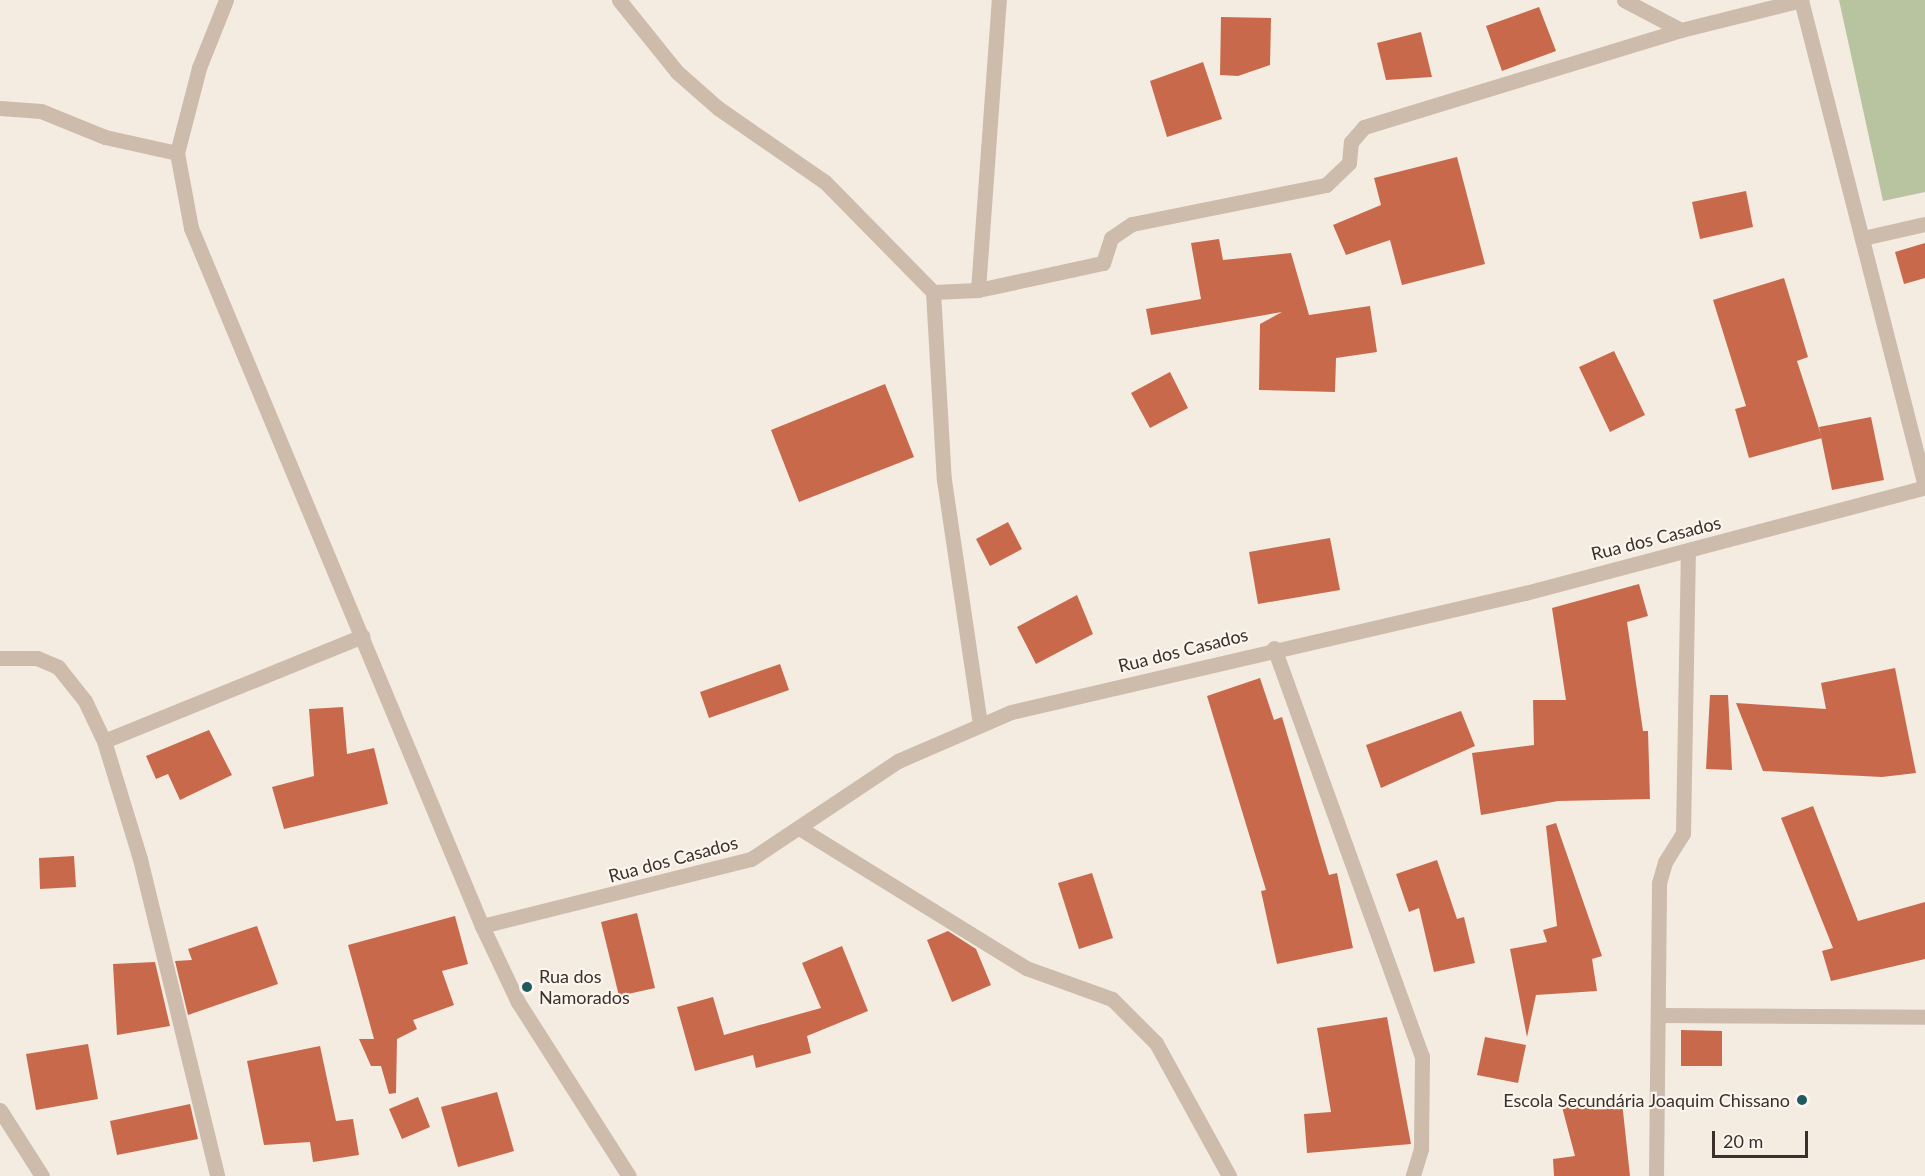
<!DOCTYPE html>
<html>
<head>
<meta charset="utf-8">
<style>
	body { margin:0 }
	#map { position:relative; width:1925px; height:1176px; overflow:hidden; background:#f4ebe1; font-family:Lato,sans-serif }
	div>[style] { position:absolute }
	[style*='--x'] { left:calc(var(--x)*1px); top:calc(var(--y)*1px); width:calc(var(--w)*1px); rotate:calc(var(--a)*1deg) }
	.green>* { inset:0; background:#b8c4a0 }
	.building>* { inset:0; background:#c8694b }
	.minor>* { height:15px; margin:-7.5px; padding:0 7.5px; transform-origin:7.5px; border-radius:7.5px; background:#cdbbac }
	.dots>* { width:16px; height:16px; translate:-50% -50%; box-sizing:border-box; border:3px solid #fbf5ee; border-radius:50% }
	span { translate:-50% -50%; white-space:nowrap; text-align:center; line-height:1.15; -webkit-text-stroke:4.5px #fbf5ee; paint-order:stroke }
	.street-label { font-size:18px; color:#3b302b }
	.poi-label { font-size:18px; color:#3b302b }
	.left { translate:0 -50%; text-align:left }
	.right { translate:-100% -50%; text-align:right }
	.scale { position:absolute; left:1712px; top:1131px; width:96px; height:27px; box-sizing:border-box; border:3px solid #3b302b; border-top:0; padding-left:8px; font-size:18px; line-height:21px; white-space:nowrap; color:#3b302b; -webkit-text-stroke:4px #fbf5ee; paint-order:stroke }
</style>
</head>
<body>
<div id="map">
	<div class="green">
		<i style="clip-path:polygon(1839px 0,1925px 0,1925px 192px,1883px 201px)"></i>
	</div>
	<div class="building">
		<i style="clip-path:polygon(1539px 7px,1556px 51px,1502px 71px,1486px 26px)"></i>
		<i style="clip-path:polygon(1221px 17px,1271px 18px,1270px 65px,1238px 76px,1220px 75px)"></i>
		<i style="clip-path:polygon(1421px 32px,1432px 77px,1386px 80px,1377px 43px)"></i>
		<i style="clip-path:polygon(1203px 62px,1222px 119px,1167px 137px,1150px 81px)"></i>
		<i style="clip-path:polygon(1457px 157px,1485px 264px,1402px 285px,1390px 240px,1346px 255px,1333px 225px,1381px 205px,1374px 178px)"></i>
		<i style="clip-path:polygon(1746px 191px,1753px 227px,1700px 239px,1692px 202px)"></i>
		<i style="clip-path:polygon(1219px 239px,1223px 260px,1291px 253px,1309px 315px,1370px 306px,1377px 352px,1336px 358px,1335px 392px,1259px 390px,1260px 324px,1282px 312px,1151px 335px,1146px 309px,1201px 299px,1191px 243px)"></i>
		<i style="clip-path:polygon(1925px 243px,1925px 278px,1904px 284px,1895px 252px)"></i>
		<i style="clip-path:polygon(1784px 278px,1808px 357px,1797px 361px,1822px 438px,1749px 458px,1735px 409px,1746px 406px,1713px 300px)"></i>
		<i style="clip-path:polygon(1614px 351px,1645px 415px,1610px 432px,1579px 367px)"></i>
		<i style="clip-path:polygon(1170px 372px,1188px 408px,1150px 428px,1131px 393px)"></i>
		<i style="clip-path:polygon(885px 384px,914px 457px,799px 502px,771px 430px)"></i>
		<i style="clip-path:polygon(1871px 417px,1884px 480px,1832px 490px,1819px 427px)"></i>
		<i style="clip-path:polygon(1008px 522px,1022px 549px,990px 566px,976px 539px)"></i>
		<i style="clip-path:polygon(1330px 538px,1340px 590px,1258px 604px,1249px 552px)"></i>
		<i style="clip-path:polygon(1639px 584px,1648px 616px,1627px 622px,1643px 731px,1648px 731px,1650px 799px,1558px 801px,1481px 815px,1472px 753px,1534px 745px,1533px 700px,1566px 700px,1552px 608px)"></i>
		<i style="clip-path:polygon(1077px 595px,1093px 634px,1036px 664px,1017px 627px)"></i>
		<i style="clip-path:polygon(780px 664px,789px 690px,709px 718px,700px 692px)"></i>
		<i style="clip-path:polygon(1895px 668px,1916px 773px,1882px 777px,1763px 771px,1736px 703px,1826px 709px,1821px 683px)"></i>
		<i style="clip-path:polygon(1260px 678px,1274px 720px,1282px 717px,1329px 875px,1337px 873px,1353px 948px,1277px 964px,1261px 891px,1266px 890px,1207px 696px)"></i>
		<i style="clip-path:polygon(1710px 695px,1728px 695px,1732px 770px,1706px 769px)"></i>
		<i style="clip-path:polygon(343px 707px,347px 754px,374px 748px,388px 804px,284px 829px,272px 787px,314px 776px,309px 709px)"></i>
		<i style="clip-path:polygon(1461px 711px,1475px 746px,1381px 788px,1366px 745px)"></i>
		<i style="clip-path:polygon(209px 730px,232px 775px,180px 800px,168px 774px,156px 779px,146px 756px)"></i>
		<i style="clip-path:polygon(1813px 806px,1858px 921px,1925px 902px,1925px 959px,1831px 981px,1822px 951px,1833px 948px,1781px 818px)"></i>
		<i style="clip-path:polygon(1556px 823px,1602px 956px,1592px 959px,1597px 991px,1536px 995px,1527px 1037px,1510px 949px,1547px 942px,1543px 930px,1557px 926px,1546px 826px)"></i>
		<i style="clip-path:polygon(74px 856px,76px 887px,40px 889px,39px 858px)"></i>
		<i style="clip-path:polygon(1437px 860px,1457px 919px,1464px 917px,1475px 963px,1434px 972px,1419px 908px,1409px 912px,1396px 874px)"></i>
		<i style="clip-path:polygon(1092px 873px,1113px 938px,1079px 949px,1058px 883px)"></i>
		<i style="clip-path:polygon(637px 913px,655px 988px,619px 996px,601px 922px)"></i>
		<i style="clip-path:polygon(455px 916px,468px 964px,442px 971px,454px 1005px,413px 1020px,417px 1029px,397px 1039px,396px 1093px,389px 1094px,381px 1066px,371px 1066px,359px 1039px,374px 1039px,348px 945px)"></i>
		<i style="clip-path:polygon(257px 926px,278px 984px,188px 1015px,175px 961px,192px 960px,188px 949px)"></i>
		<i style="clip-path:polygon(948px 931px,976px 949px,991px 985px,952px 1002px,927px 940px)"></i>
		<i style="clip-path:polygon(842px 946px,868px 1011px,807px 1036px,811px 1053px,756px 1068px,753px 1055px,695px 1071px,677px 1007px,713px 997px,724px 1035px,821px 1008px,802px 963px)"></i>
		<i style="clip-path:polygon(155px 962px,170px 1026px,117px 1035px,113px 964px)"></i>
		<i style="clip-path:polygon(1387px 1017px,1411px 1144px,1307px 1153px,1304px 1114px,1331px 1112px,1317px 1028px)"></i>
		<i style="clip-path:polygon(1681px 1030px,1722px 1031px,1722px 1066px,1681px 1066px)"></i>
		<i style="clip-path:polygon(1485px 1037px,1526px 1045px,1518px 1083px,1477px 1075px)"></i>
		<i style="clip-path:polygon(88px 1044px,98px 1099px,36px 1110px,26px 1054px)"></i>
		<i style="clip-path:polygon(320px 1046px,336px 1121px,353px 1119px,359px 1155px,313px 1162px,310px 1142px,264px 1145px,247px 1061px)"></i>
		<i style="clip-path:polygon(497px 1092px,514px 1151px,458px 1167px,441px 1107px)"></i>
		<i style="clip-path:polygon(418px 1097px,430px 1127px,402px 1139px,389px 1109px)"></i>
		<i style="clip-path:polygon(1622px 1102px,1630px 1176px,1554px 1176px,1553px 1159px,1575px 1156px,1562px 1107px)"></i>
		<i style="clip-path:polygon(190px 1104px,198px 1139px,117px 1155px,110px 1121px)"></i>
	</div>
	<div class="minor">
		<i style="--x:226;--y:0;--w:73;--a:111.7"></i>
		<i style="--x:199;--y:68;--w:88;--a:104.5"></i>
		<i style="--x:177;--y:153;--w:76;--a:79.4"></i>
		<i style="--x:191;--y:228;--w:756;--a:67.37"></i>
		<i style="--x:482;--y:926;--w:84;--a:64.7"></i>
		<i style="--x:518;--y:1002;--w:206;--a:57.5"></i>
		<i style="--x:619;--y:0;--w:92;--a:51.1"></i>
		<i style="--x:677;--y:72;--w:55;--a:41.3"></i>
		<i style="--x:718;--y:108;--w:130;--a:34.7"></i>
		<i style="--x:825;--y:182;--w:154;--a:45.5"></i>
		<i style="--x:933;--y:292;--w:188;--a:86.7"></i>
		<i style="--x:944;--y:480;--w:246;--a:81.6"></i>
		<i style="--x:1624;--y:0;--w:64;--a:27.8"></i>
		<i style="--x:1801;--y:0;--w:502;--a:75.69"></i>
		<i style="--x:0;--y:108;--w:41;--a:4.2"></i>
		<i style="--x:41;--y:111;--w:69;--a:22.1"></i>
		<i style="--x:105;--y:137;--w:74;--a:12.5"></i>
		<i style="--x:1863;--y:238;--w:64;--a:-12.7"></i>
		<i style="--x:978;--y:290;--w:291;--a:-85.9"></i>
		<i style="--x:933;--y:292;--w:45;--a:-2.5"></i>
		<i style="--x:978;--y:290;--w:128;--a:-12.2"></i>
		<i style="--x:1103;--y:263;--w:26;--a:-72"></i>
		<i style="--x:1111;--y:238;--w:25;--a:-34"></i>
		<i style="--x:1132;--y:224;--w:198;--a:-11.4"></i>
		<i style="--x:1326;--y:185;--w:32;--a:-44"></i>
		<i style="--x:1349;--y:163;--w:21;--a:-85"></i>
		<i style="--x:1351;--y:142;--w:20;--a:-49"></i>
		<i style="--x:1364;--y:127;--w:332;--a:-17"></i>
		<i style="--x:1681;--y:30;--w:124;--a:-14"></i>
		<i style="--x:1274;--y:648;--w:434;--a:70.1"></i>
		<i style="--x:1422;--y:1056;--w:93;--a:90.6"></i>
		<i style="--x:1421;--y:1149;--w:28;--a:107"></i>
		<i style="--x:0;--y:658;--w:37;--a:0"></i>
		<i style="--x:37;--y:658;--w:23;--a:23"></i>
		<i style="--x:58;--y:667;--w:43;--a:51.5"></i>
		<i style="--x:85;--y:701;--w:44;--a:64.6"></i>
		<i style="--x:104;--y:741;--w:123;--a:73"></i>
		<i style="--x:140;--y:859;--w:326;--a:76.3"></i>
		<i style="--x:104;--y:741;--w:279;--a:-22.1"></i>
		<i style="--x:801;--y:829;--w:264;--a:31.7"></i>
		<i style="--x:1026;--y:968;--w:91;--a:19.8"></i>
		<i style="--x:1112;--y:999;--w:62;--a:45"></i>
		<i style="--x:1156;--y:1043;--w:152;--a:61.2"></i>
		<i style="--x:482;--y:926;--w:277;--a:-14"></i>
		<i style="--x:751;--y:859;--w:177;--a:-33.7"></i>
		<i style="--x:898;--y:761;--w:123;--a:-23.4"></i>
		<i style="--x:1011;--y:712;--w:528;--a:-13.04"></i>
		<i style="--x:1525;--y:593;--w:414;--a:-14.8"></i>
		<i style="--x:1658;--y:1015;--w:267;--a:0.4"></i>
		<i style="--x:0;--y:1110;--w:78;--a:57.5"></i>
		<i style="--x:1656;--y:1176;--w:293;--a:-89.4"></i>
		<i style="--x:1659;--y:883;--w:22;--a:-74"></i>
		<i style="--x:1665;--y:862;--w:34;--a:-58"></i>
		<i style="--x:1683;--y:833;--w:282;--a:-89"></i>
	</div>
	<div class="dots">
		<i style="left:527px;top:987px;background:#1f5a5e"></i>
		<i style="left:1802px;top:1100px;background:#1f5a5e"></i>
	</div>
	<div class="street-label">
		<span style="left:1656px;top:538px;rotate:-14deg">Rua dos Casados</span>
		<span style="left:1183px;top:650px;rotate:-14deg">Rua dos Casados</span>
		<span style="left:673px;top:859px;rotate:-15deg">Rua dos Casados</span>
	</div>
	<div class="poi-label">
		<span class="left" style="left:539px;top:987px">Rua dos<br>Namorados</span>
		<span class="right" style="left:1790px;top:1100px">Escola Secundária Joaquim Chissano</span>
	</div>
	<div class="scale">20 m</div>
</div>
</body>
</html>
